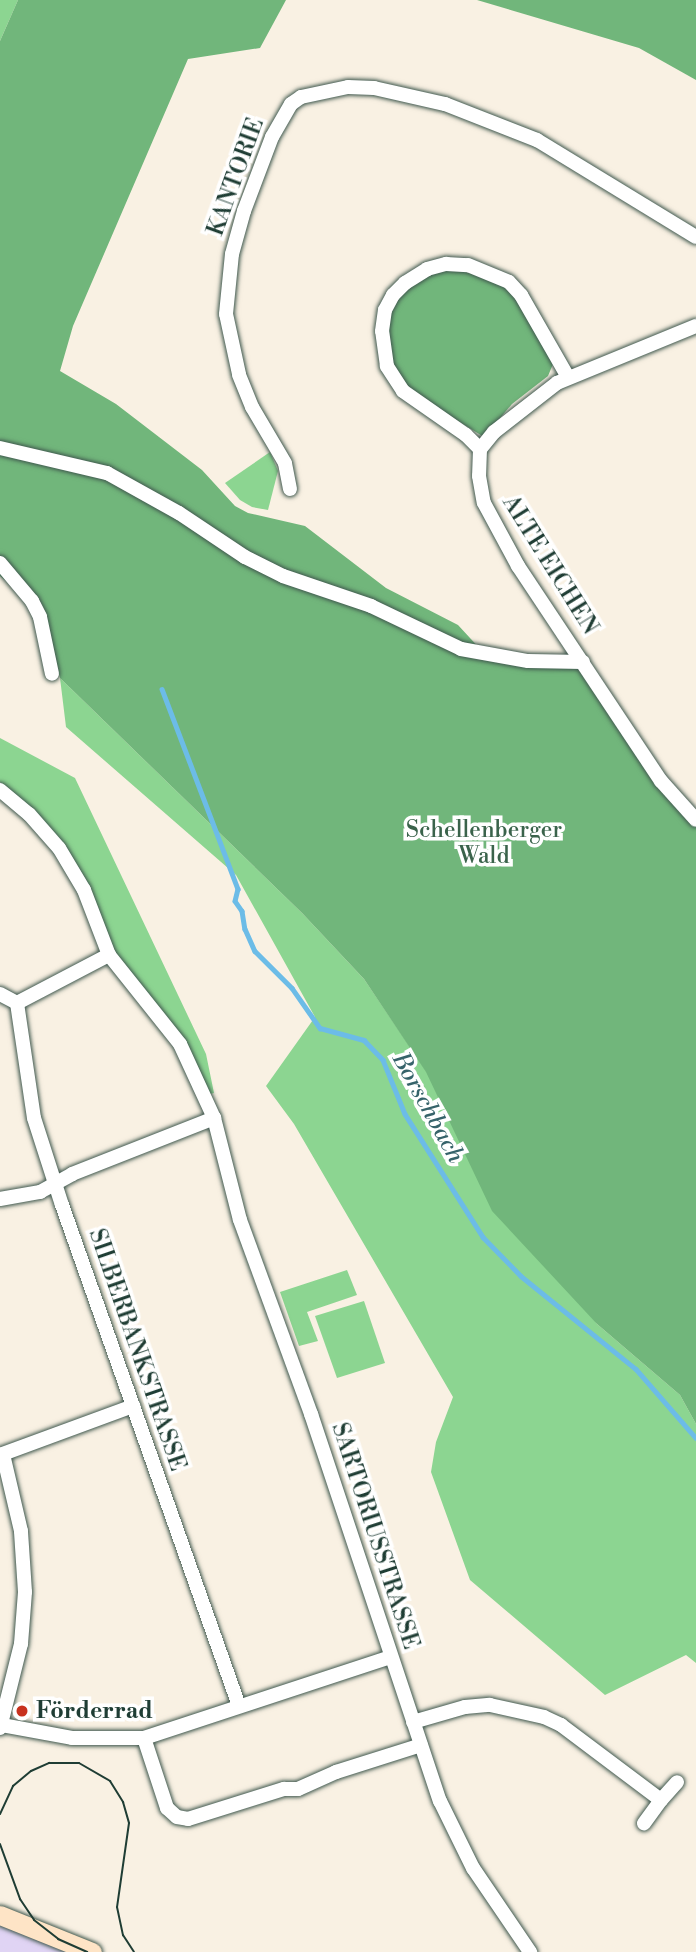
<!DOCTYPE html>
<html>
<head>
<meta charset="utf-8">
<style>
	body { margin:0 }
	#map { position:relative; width:696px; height:1952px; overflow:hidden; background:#f9f1e3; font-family:"Libre Bodoni",serif }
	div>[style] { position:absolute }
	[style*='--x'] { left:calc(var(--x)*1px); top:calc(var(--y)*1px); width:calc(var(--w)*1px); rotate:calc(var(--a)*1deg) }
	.built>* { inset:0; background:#e0d4f4 }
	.green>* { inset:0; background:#8cd591 }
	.forest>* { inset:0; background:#71b67b }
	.stream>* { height:4.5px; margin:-2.25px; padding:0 2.25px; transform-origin:2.25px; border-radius:2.25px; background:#6cbce7 }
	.roads { filter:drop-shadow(0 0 2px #40584e) drop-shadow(0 0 2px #40584e) }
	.street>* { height:14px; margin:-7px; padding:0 7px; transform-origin:7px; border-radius:7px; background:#fff }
	.secondary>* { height:19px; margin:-9.5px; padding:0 9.5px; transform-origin:9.5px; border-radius:9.5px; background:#fee4c6 }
	.tram>* { height:2px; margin:-1px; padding:0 1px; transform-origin:1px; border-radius:1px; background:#1f3d34 }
	.dots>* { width:19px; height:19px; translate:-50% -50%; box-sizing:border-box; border:4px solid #fff; border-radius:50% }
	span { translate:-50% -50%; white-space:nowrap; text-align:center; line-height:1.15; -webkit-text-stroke:7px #fff; paint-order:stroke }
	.street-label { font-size:23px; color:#1f3d34 }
	.park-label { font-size:23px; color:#3a634b }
	.poi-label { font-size:23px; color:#1f3d34; font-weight:700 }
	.left { translate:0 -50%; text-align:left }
	.water-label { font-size:24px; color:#36636a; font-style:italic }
</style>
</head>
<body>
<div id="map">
	<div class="built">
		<i style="clip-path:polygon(0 1916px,89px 1952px,0 1952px)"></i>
	</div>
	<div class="green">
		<i style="clip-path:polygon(0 0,18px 0,0 41px)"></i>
		<i style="clip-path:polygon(270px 452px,278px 471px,268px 510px,252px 507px,240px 500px,225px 483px)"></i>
		<i style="clip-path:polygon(60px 678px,302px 913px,364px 979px,597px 1324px,680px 1395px,696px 1424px,696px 1663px,686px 1655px,605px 1695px,470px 1580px,431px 1472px,436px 1442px,453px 1397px,294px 1124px,266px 1086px,315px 1017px,236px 875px,66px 727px)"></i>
		<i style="clip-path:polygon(0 738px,75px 778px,206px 1054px,214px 1093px,206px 1095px,117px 958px,37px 814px,0 782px)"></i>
		<i style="clip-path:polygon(347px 1270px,357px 1295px,307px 1312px,318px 1341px,299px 1346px,280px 1292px)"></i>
		<i style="clip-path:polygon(364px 1301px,385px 1363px,337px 1378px,315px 1316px)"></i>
	</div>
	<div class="forest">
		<i style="clip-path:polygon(18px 0,286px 0,260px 48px,188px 59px,73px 326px,60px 371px,116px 404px,202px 470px,235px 506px,248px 513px,305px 526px,386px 588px,458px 625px,482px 651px,284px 575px,107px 475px,244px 559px,460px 651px,584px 665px,696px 822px,696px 1424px,680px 1395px,597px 1324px,492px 1211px,426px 1072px,364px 979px,302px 913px,60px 678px,43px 612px,0 576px,0 41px)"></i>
		<i style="clip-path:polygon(477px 0,696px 0,696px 80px,639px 48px)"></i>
		<i style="clip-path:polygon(446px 269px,467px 272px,501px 283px,516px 297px,553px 364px,548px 376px,512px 404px,484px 437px,406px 389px,387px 353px,389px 314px,395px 301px,426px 274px)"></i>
	</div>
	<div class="stream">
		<i style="--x:162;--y:689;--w:214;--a:69.2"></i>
		<i style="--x:238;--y:889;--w:12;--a:104"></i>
		<i style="--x:235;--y:901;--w:12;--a:55"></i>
		<i style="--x:242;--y:911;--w:18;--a:81"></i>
		<i style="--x:245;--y:929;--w:24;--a:66"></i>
		<i style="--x:255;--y:951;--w:52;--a:45"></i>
		<i style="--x:292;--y:988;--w:49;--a:55"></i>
		<i style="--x:320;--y:1028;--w:46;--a:15.3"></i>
		<i style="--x:364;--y:1040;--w:28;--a:46"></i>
		<i style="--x:383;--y:1060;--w:58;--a:67.8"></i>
		<i style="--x:405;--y:1114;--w:146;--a:57.6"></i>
		<i style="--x:483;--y:1237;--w:54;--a:45.7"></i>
		<i style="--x:521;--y:1276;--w:148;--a:39"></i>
		<i style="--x:636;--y:1369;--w:91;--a:49"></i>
	</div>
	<div class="roads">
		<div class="street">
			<i style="--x:696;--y:326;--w:150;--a:157.7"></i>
			<i style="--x:557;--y:383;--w:80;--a:142.1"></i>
			<i style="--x:494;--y:432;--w:22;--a:129"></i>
			<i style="--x:480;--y:449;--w:27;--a:92"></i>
			<i style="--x:479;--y:476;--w:27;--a:80"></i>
			<i style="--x:484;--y:503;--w:72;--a:61.6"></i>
			<i style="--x:518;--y:566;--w:258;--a:56.4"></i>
			<i style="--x:661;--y:781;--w:52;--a:48.1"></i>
			<i style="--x:0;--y:448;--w:110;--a:13.2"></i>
			<i style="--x:107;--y:473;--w:82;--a:29.1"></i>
			<i style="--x:179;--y:513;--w:79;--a:33.7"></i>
			<i style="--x:245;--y:557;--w:42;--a:26.6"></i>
			<i style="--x:283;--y:576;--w:93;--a:18.8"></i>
			<i style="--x:371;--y:606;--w:100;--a:25.5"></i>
			<i style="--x:461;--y:649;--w:68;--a:10.2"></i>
			<i style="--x:528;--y:661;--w:55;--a:1"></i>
			<i style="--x:480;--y:449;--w:20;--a:-135"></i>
			<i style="--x:466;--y:435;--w:77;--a:-145.1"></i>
			<i style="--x:403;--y:391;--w:30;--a:-123"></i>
			<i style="--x:387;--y:366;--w:35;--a:-98"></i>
			<i style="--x:382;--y:331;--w:21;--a:-82"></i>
			<i style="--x:385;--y:310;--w:17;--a:-62"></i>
			<i style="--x:393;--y:295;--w:17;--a:-45"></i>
			<i style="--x:405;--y:283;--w:26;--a:-32"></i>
			<i style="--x:427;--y:269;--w:20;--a:-15"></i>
			<i style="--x:446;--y:264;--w:22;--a:3"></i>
			<i style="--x:468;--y:265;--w:44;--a:22.5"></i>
			<i style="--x:509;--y:282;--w:18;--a:47"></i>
			<i style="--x:521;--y:295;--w:95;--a:60.2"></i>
			<i style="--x:290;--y:489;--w:26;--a:-101"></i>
			<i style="--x:285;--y:463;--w:65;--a:-120.5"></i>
			<i style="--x:252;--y:407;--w:35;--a:-112"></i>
			<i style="--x:239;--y:374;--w:61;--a:-102.2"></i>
			<i style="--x:226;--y:314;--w:60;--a:-84.3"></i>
			<i style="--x:232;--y:254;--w:45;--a:-74.4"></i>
			<i style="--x:244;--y:211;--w:79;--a:-69.3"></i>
			<i style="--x:272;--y:137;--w:38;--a:-60"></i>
			<i style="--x:291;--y:104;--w:12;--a:-35"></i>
			<i style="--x:301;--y:97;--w:48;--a:-12"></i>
			<i style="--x:348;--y:87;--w:26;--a:2"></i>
			<i style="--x:374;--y:88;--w:73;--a:12.7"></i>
			<i style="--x:445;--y:104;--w:99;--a:21.4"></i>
			<i style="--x:537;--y:140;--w:186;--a:31.4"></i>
			<i style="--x:0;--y:563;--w:50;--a:49.9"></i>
			<i style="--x:32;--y:601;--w:18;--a:63"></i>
			<i style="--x:40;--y:617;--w:58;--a:78.1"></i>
			<i style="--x:0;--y:790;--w:38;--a:40"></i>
			<i style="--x:29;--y:814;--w:45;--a:48.6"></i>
			<i style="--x:59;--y:848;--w:49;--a:59.2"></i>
			<i style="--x:84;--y:890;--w:70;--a:69"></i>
			<i style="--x:109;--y:955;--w:114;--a:51.4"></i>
			<i style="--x:180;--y:1044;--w:81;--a:65.3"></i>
			<i style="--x:214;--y:1118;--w:105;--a:75.7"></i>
			<i style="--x:240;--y:1220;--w:207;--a:69.9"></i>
			<i style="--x:311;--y:1414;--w:408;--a:71.6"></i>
			<i style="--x:440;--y:1801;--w:75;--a:63.8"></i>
			<i style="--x:473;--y:1868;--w:102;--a:55.8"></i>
			<i style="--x:0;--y:994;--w:19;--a:28"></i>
			<i style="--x:17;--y:1003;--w:104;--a:-27.6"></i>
			<i style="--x:17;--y:1003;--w:116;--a:81.6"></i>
			<i style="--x:34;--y:1118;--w:91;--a:72.2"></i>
			<i style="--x:62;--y:1205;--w:531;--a:70.54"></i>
			<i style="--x:0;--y:1199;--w:41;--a:-9.9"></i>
			<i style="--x:40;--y:1192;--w:37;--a:-29"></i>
			<i style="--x:72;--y:1174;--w:153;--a:-21.5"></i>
			<i style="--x:0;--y:1455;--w:142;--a:-20.2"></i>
			<i style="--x:413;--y:1722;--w:54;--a:-16.1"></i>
			<i style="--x:465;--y:1707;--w:25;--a:-5"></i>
			<i style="--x:490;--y:1705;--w:55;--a:12.5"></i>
			<i style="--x:544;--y:1717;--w:19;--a:25"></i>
			<i style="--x:561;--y:1725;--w:125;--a:36.9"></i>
			<i style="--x:661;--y:1800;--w:29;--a:126"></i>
			<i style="--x:2;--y:1725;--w:71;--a:10.5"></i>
			<i style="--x:72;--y:1738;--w:72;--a:0"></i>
			<i style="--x:144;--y:1738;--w:260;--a:-18.2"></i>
			<i style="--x:0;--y:1728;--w:87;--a:-76"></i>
			<i style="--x:21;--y:1644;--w:52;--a:-85.6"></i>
			<i style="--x:25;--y:1592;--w:61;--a:-93.8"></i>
			<i style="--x:21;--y:1531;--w:79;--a:-103.2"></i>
			<i style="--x:144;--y:1738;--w:74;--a:71.8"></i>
			<i style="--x:167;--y:1808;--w:13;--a:42"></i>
			<i style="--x:177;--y:1817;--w:11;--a:10"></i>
			<i style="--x:188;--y:1819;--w:101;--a:-17.4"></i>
			<i style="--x:284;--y:1789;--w:14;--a:0"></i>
			<i style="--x:298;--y:1789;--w:42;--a:-24.1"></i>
			<i style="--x:336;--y:1772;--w:89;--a:-17.6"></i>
			<i style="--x:661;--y:1800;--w:24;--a:-48"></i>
		</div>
		<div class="secondary">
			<i style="--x:0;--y:1915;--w:99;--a:21.9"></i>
		</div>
	</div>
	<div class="tram">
		<i style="--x:0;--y:1814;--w:31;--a:-65"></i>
		<i style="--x:13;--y:1786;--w:23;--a:-40"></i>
		<i style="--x:31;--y:1771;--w:20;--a:-24"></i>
		<i style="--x:49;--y:1763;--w:30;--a:0"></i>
		<i style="--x:79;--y:1763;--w:36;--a:30"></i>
		<i style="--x:110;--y:1781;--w:25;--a:58"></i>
		<i style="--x:123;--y:1802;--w:22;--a:74"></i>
		<i style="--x:129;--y:1823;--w:85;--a:98.1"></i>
		<i style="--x:117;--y:1907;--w:29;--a:78"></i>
		<i style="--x:123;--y:1935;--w:20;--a:57"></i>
		<i style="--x:0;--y:1844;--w:59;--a:70"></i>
		<i style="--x:20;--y:1899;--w:25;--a:56"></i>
		<i style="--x:34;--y:1920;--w:31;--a:38"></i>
		<i style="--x:58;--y:1939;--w:32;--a:24"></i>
	</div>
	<div class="dots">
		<i style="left:22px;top:1711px;background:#c8321e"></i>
	</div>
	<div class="street-label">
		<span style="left:236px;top:177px;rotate:-70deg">KANTORIE</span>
		<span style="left:550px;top:565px;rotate:58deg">ALTE EICHEN</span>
		<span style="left:137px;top:1350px;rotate:71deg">SILBERBANKSTRASSE</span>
		<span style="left:375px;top:1536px;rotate:72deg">SARTORIUSSTRASSE</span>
	</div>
	<div class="park-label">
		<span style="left:484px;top:843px">Schellenberger<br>Wald</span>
	</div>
	<div class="poi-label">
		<span class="left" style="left:36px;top:1711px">Förderrad</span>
	</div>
	<div class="water-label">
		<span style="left:427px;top:1108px;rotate:61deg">Borschbach</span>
	</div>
</div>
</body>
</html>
